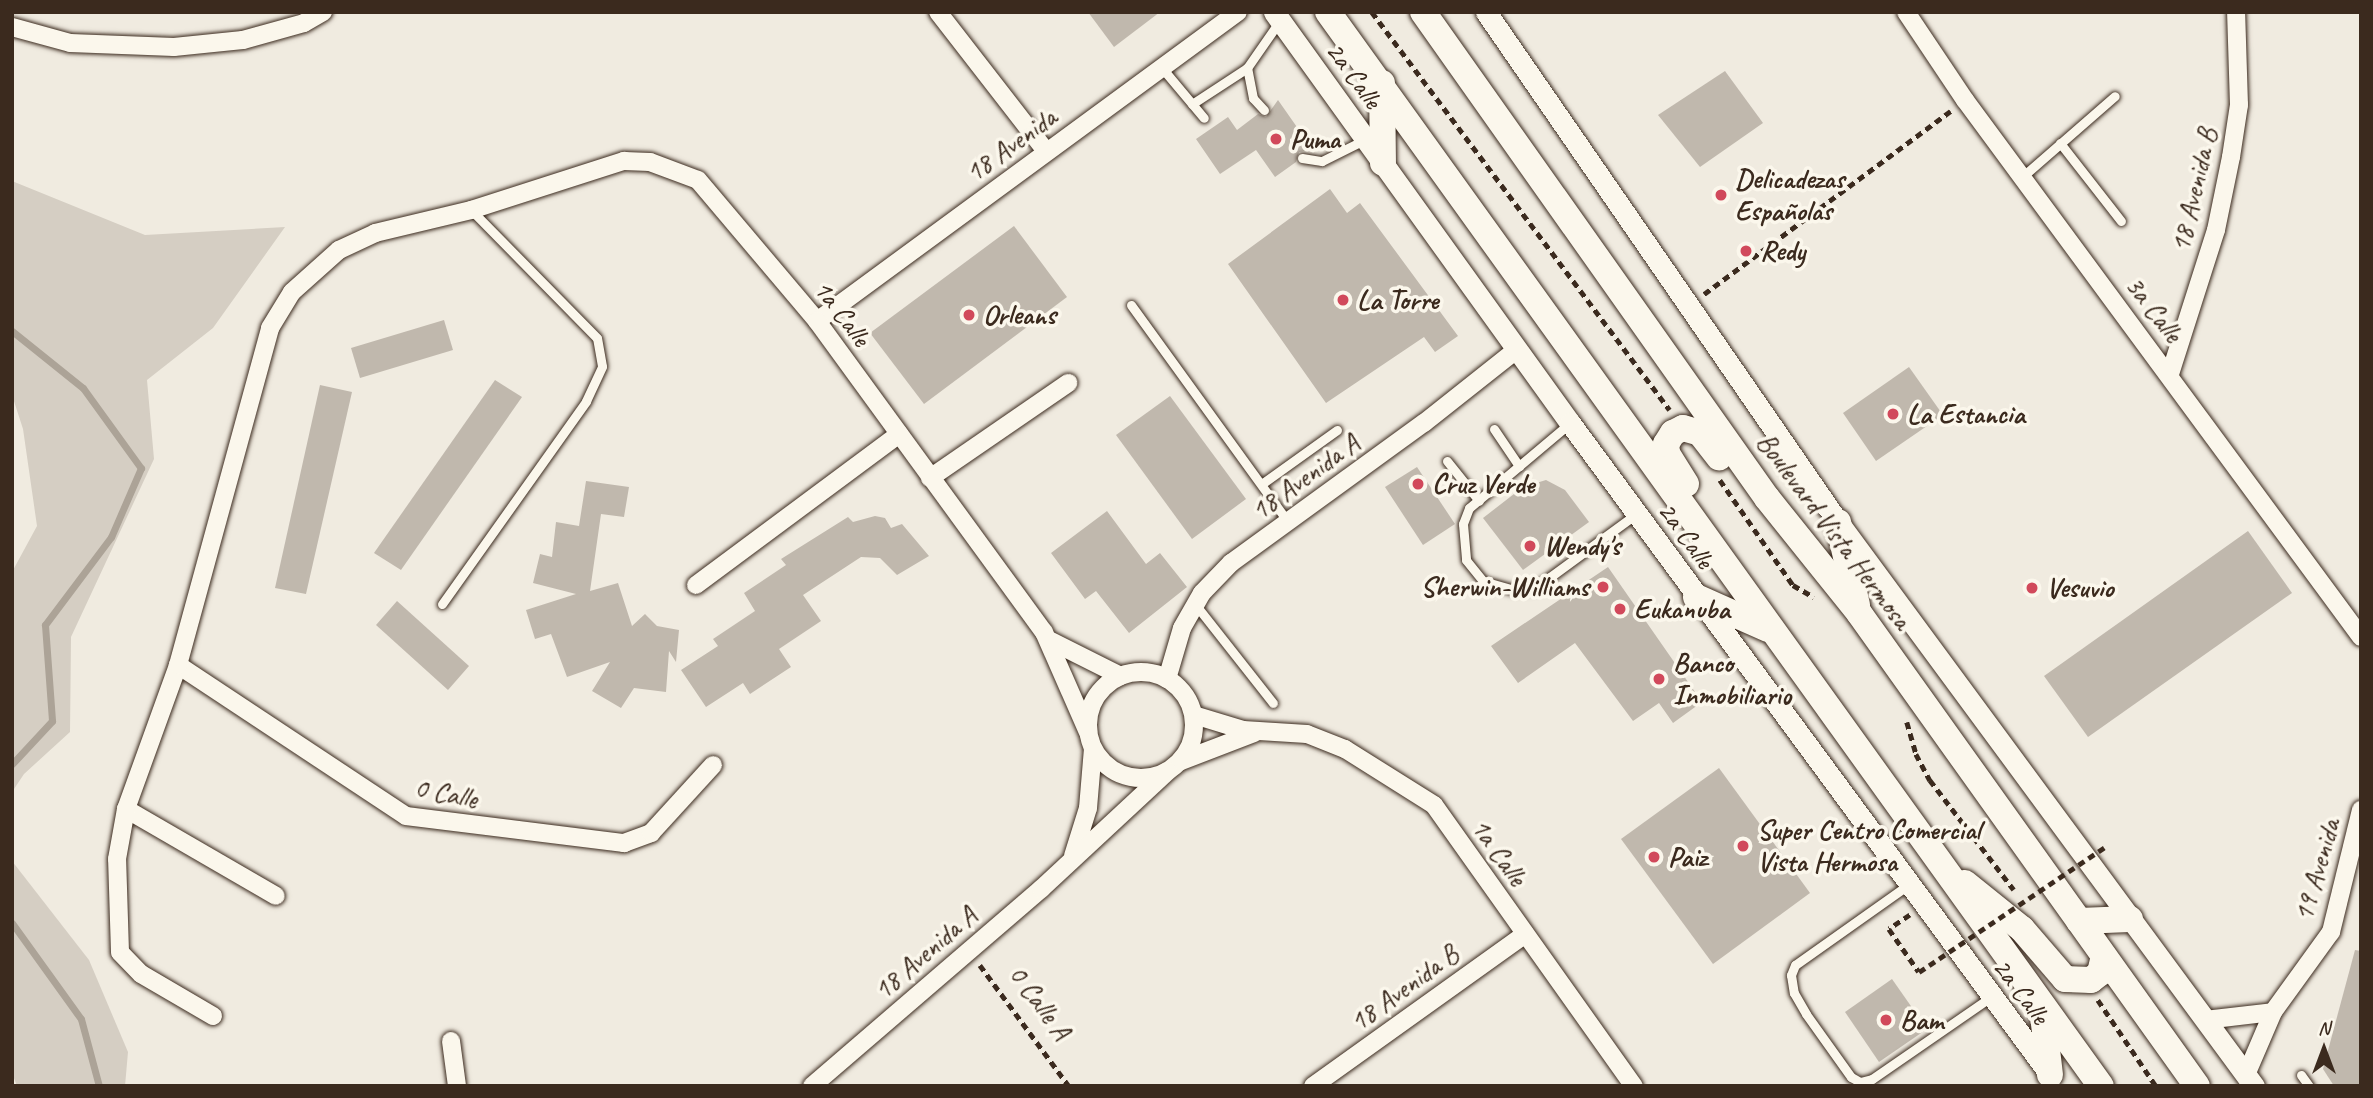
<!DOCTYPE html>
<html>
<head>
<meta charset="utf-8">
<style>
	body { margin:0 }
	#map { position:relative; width:2373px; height:1098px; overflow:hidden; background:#f0ebe0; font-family:Caveat,sans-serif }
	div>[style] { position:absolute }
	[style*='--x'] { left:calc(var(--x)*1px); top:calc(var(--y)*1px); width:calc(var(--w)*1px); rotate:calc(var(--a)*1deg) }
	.green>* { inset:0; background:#d5cec3 }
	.stream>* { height:7px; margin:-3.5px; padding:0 3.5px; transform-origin:3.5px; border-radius:3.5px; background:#aca397 }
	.building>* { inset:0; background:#c0b8ad }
	.path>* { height:4.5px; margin-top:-2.25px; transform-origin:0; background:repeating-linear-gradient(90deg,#3b2a1e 0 7px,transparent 0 12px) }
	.roads { filter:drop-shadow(0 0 2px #3b2a1e) drop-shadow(0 0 2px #3b2a1e) }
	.service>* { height:9px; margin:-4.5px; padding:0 4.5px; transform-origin:4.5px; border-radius:4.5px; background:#fbf7ec }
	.minor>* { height:18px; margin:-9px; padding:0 9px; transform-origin:9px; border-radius:9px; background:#fbf7ec }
	.minor>.ring { margin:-9px; padding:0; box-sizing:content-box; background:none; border:18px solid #fbf7ec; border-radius:50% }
	.tertiary>* { height:21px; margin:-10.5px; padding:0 10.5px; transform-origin:10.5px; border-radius:10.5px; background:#fbf7ec }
	.primary>* { height:26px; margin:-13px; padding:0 13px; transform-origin:13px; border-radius:13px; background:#fbf7ec }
	.path-bridge>* { height:4.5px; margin-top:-2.25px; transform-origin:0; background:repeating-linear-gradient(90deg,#3b2a1e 0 7px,transparent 0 12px) }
	.dots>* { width:19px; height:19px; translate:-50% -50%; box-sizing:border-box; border:4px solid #fbf7ec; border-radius:50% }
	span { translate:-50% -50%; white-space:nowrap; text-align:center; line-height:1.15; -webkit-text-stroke:7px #fbf7ec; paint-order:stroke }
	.street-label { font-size:28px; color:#3b2a1e }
	.poi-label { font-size:28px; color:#3b2a1e; font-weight:700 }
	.left { translate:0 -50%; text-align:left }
	.right { translate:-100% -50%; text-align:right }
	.frame { position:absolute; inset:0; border:14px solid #3b2a1e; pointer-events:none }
	.north { position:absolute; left:2289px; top:1014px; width:70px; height:70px; -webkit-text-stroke:5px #fbf7ec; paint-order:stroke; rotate:0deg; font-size:19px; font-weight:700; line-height:28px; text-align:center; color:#3b2a1e }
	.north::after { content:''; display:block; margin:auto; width:24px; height:32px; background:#3b2a1e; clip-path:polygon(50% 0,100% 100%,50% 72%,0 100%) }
</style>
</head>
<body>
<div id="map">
	<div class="green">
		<i style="clip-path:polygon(12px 181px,145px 235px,285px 227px,213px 328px,147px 380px,154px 459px,71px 637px,70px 732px,24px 774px,12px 792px,12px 572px,37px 526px,23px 429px,12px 395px)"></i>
		<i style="clip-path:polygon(12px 861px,89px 960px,128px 1052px,125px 1086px,17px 1086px,12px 1073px)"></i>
	</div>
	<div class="stream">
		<i style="--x:12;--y:331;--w:91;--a:38.8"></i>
		<i style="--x:83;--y:388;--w:99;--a:54.1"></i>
		<i style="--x:141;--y:468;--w:75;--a:113.5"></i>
		<i style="--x:111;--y:537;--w:110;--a:126.9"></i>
		<i style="--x:45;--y:625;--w:96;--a:85.8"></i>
		<i style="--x:52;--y:721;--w:59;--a:132.9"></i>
		<i style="--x:12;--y:923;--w:118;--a:54.3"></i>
		<i style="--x:81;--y:1019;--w:69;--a:75"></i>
	</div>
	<div class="building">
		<i style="clip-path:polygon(1088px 12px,1160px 12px,1114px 47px)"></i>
		<i style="clip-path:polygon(1725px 71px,1763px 123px,1700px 167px,1658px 115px)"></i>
		<i style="clip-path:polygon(1278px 100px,1313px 150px,1299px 152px,1296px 162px,1275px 177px,1256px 150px,1220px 174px,1196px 139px,1228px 117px,1237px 130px,1258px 114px,1266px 117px)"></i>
		<i style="clip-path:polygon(1330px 189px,1347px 213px,1360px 203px,1458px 336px,1435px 352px,1424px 337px,1326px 403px,1228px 264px)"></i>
		<i style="clip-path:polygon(1014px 226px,1067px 297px,924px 404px,870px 333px)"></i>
		<i style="clip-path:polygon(444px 320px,453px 350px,360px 378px,351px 348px)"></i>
		<i style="clip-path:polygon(1909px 367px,1943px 415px,1876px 461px,1843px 413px)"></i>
		<i style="clip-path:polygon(495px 380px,522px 397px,401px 570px,374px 553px)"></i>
		<i style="clip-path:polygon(320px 385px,352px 392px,306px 594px,275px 588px)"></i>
		<i style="clip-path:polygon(1170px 396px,1246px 499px,1192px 539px,1116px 435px)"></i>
		<i style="clip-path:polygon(1417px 467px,1455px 524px,1423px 545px,1385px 487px)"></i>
		<i style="clip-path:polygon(1546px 480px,1565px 490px,1589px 522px,1523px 570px,1483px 518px,1523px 487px)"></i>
		<i style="clip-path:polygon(586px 481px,629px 487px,624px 517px,601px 514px,590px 591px,618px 583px,632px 626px,645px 614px,657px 626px,679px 630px,676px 662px,669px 651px,666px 692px,634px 688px,621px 708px,592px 691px,610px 662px,567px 677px,551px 634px,535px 639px,526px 610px,576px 594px,533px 583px,540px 554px,552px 557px,556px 522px,579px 526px)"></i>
		<i style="clip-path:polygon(1107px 511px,1146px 564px,1160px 553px,1187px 587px,1129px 633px,1096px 591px,1085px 599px,1051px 553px)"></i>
		<i style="clip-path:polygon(875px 516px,885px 518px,891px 528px,902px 524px,929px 556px,897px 575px,880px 558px,861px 557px,803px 595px,821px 621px,779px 649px,791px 667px,750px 694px,743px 683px,706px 707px,681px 670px,718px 646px,713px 639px,755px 611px,744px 593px,786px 565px,781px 559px,848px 517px,853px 522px)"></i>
		<i style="clip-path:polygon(2248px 531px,2292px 593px,2088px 737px,2044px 676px)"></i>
		<i style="clip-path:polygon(1608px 567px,1702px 702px,1673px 723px,1659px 703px,1633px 721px,1575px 643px,1518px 683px,1491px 646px)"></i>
		<i style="clip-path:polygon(397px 601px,469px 666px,448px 690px,376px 625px)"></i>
		<i style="clip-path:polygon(1719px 768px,1810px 893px,1713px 964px,1621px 839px)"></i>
		<i style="clip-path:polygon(2355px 950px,2361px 951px,2361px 1086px,2334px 1086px,2323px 1069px)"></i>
		<i style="clip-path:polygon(1892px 979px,1927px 1029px,1879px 1062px,1845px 1012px)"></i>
	</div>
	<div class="path">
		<i style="--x:1372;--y:12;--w:497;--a:53.2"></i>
		<i style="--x:1704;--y:294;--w:307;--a:-36.6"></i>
		<i style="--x:1720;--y:480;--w:128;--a:55.2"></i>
		<i style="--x:1793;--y:585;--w:24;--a:30"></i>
		<i style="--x:1907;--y:722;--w:33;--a:74"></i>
		<i style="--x:1916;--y:754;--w:30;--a:62"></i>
		<i style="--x:1930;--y:780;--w:138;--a:52.6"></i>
		<i style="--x:1910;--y:915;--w:25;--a:146"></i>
		<i style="--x:1889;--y:929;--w:52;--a:55.1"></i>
		<i style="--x:980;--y:965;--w:150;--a:53.7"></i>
		<i style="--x:2098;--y:1000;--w:104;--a:56"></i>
	</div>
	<div class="roads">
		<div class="service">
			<i style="--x:1162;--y:68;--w:65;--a:50"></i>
			<i style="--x:1192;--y:104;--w:66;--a:-33.2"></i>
			<i style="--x:1264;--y:110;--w:16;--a:-133"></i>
			<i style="--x:1253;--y:98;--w:31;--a:-101"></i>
			<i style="--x:1247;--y:68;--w:56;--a:-55.2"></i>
			<i style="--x:2060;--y:143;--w:99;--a:52"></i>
			<i style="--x:1302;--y:158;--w:20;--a:9"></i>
			<i style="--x:1322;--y:161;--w:47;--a:-26.6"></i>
			<i style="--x:2022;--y:177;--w:123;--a:-41.1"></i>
			<i style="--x:1131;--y:305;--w:268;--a:54.1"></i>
			<i style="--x:1570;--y:423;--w:132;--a:139.9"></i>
			<i style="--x:1469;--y:508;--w:17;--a:111"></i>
			<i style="--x:1463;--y:524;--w:36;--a:85"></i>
			<i style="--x:1466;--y:560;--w:27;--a:51"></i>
			<i style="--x:1483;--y:581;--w:29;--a:16"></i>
			<i style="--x:1511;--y:589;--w:24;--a:-2"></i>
			<i style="--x:1535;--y:588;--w:125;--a:-36.2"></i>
			<i style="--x:1494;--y:429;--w:45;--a:56"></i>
			<i style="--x:1447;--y:461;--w:51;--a:51.3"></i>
			<i style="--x:1263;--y:483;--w:91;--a:-35.6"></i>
			<i style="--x:442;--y:604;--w:249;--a:-54.6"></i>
			<i style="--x:586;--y:401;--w:38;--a:-65"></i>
			<i style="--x:602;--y:366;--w:28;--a:-100"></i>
			<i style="--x:597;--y:338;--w:180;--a:-134.5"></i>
			<i style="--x:1195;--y:604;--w:126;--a:51.8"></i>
			<i style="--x:1908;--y:885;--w:138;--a:144.7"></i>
			<i style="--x:1795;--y:965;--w:11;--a:112"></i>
			<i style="--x:1791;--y:975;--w:18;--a:81"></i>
			<i style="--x:1794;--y:993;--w:24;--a:60"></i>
			<i style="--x:1806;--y:1014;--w:77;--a:54.5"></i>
			<i style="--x:1851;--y:1077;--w:10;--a:29"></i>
			<i style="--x:1860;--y:1082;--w:12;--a:-14"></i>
			<i style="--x:1872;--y:1079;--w:145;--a:-34.6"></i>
			<i style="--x:2301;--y:1075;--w:14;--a:54"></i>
		</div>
		<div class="minor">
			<i style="--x:938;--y:12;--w:176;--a:52.2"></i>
			<i style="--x:1906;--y:12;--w:106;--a:56.2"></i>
			<i style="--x:1965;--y:100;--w:667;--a:53.59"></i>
			<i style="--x:12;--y:27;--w:60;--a:15.4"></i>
			<i style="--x:70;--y:43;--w:104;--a:2.2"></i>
			<i style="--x:174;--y:47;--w:69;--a:-5.8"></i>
			<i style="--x:243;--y:40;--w:63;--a:-15.6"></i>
			<i style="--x:304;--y:23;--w:22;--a:-30"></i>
			<i style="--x:817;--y:321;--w:522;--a:-36.28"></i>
			<i style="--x:2170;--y:374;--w:151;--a:-72.3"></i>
			<i style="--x:2216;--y:230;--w:75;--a:-78.4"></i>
			<i style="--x:2231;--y:157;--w:53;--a:-81.3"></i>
			<i style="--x:2239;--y:105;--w:93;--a:-91.8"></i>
			<i style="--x:930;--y:478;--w:168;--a:-34.5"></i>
			<i style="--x:696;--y:585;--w:253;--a:-36.6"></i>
			<i style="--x:1051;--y:641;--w:78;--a:26.6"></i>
			<i style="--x:178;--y:665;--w:273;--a:33.5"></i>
			<i style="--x:406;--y:816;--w:220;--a:7.1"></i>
			<i style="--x:624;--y:843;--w:29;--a:-20"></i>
			<i style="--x:651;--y:833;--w:92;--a:-47.6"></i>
			<i class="ring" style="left:1088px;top:672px;width:88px;height:88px"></i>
			<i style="--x:1167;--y:679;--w:53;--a:-73.6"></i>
			<i style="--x:1182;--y:628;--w:40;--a:-60.3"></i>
			<i style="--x:1202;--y:593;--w:42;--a:-46"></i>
			<i style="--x:1231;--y:563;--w:238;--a:-36"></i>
			<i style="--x:1424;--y:423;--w:117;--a:-38.4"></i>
			<i style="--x:1194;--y:715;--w:51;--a:17"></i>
			<i style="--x:1243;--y:730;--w:64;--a:3.6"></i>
			<i style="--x:1307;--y:734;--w:41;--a:21.5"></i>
			<i style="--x:1345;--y:749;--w:105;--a:32.2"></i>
			<i style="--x:1434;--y:805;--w:345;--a:54.6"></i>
			<i style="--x:1181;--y:761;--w:78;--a:-21"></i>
			<i style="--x:126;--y:809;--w:173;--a:30.1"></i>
			<i style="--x:1073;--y:856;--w:50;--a:-72.6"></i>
			<i style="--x:1088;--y:808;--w:59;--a:-85.2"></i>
			<i style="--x:213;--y:1016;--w:83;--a:-149.7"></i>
			<i style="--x:141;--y:974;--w:30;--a:-134"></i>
			<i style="--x:120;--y:952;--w:93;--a:-91.8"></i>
			<i style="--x:117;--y:859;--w:51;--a:-79.8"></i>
			<i style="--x:126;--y:809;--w:153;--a:-70.1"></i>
			<i style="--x:178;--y:665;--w:349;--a:-74.7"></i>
			<i style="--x:270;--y:328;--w:42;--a:-58.6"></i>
			<i style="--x:292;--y:292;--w:63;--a:-41.8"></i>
			<i style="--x:339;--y:250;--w:40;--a:-25"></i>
			<i style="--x:375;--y:233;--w:99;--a:-13.5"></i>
			<i style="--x:471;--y:210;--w:161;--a:-17.8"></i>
			<i style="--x:624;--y:161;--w:26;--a:2"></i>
			<i style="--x:650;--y:162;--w:51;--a:20.6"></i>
			<i style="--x:698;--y:180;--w:185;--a:49.8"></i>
			<i style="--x:817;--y:321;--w:385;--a:53.9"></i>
			<i style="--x:1044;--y:632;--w:109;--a:66.3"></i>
			<i style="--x:2205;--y:1020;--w:68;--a:-6.7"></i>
			<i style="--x:451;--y:1041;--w:45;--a:82.4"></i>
			<i style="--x:2246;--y:1075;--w:69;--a:-66.8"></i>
			<i style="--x:2273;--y:1012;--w:99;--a:-54.1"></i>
			<i style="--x:2331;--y:932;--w:126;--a:-76.2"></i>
			<i style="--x:812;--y:1086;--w:302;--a:-40.7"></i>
			<i style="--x:1041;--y:889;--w:173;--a:-42.9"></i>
			<i style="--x:1313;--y:1086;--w:261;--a:-35.6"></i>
		</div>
		<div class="tertiary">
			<i style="--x:1274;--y:12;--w:506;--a:54.24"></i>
			<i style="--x:1570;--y:423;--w:811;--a:53.62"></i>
			<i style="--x:1486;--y:12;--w:620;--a:55.39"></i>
			<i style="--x:1838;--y:522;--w:701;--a:53.59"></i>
		</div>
		<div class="primary">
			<i style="--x:1328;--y:12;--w:1323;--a:54.26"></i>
			<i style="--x:1423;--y:12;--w:595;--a:54.71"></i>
			<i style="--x:1767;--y:498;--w:147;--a:51.3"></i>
			<i style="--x:1859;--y:613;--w:581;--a:54.45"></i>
			<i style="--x:1382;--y:83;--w:80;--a:89.3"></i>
			<i style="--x:1686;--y:484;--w:36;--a:-122"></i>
			<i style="--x:1667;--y:453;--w:9;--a:-96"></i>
			<i style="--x:1666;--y:444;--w:13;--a:-58"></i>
			<i style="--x:1673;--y:433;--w:11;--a:-27"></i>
			<i style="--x:1683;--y:428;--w:18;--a:16"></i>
			<i style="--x:1700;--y:433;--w:31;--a:52"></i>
			<i style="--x:1838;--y:522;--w:85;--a:77.1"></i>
			<i style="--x:1696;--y:597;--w:79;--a:24"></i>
			<i style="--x:1965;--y:883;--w:73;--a:38.9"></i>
			<i style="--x:2022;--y:929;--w:66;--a:49.3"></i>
			<i style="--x:2065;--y:979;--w:26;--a:2"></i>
			<i style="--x:2091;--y:980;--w:11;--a:-38"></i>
			<i style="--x:2100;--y:973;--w:17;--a:-77"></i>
			<i style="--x:2079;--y:921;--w:51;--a:-2.2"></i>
			<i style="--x:2042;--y:1007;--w:68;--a:83.3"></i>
		</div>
	</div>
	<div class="path-bridge">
		<i style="--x:1919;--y:972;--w:224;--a:-33.9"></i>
	</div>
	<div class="dots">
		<i style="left:1276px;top:139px;background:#d1495b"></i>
		<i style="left:1721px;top:195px;background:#d1495b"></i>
		<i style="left:1746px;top:251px;background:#d1495b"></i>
		<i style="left:1343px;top:300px;background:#d1495b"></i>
		<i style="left:969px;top:315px;background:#d1495b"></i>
		<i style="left:1893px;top:414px;background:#d1495b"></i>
		<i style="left:1418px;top:484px;background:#d1495b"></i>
		<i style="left:1530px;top:546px;background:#d1495b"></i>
		<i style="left:1603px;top:587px;background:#d1495b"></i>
		<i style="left:2032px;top:588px;background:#d1495b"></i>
		<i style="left:1620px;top:609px;background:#d1495b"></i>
		<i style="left:1659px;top:679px;background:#d1495b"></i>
		<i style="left:1743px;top:846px;background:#d1495b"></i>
		<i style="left:1654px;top:857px;background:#d1495b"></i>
		<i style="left:1886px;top:1020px;background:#d1495b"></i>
	</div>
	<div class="street-label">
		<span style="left:1354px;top:75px;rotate:54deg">2a Calle</span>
		<span style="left:1011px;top:145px;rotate:-36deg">18 Avenida</span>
		<span style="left:2194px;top:190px;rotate:-77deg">18 Avenida B</span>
		<span style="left:2154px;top:309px;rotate:53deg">3a Calle</span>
		<span style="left:842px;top:313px;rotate:53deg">1a Calle</span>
		<span style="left:1305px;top:477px;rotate:-36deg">18 Avenida A</span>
		<span style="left:1834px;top:531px;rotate:53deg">Boulevard Vista Hermosa</span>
		<span style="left:1686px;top:535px;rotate:54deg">2a Calle</span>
		<span style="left:446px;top:793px;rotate:12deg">0 Calle</span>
		<span style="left:1499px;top:852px;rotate:55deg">1a Calle</span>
		<span style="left:2317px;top:870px;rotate:-74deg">19 Avenida</span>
		<span style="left:925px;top:953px;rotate:-41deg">18 Avenida A</span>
		<span style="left:1404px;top:988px;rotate:-36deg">18 Avenida B</span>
		<span style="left:2021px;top:991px;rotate:53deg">2a Calle</span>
		<span style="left:1040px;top:1002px;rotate:54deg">0 Calle A</span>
	</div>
	<div class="poi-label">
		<span class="left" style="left:1290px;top:139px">Puma</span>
		<span class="left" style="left:1735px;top:195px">Delicadezas<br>Españolas</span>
		<span class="left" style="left:1760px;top:251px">Redy</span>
		<span class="left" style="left:1357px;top:300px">La Torre</span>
		<span class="left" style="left:983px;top:315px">Orleans</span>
		<span class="left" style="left:1907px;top:414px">La Estancia</span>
		<span class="left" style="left:1432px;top:484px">Cruz Verde</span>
		<span class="left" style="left:1544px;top:546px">Wendy's</span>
		<span class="right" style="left:1589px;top:587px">Sherwin-Williams</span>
		<span class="left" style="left:2046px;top:588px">Vesuvio</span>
		<span class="left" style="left:1634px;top:609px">Eukanuba</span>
		<span class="left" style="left:1673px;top:679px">Banco<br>Inmobiliario</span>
		<span class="left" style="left:1757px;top:846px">Super Centro Comercial<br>Vista Hermosa</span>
		<span class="left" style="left:1668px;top:857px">Paiz</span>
		<span class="left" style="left:1900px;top:1020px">Bam</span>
	</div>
	<div class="frame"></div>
	<div class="north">N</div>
</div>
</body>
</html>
